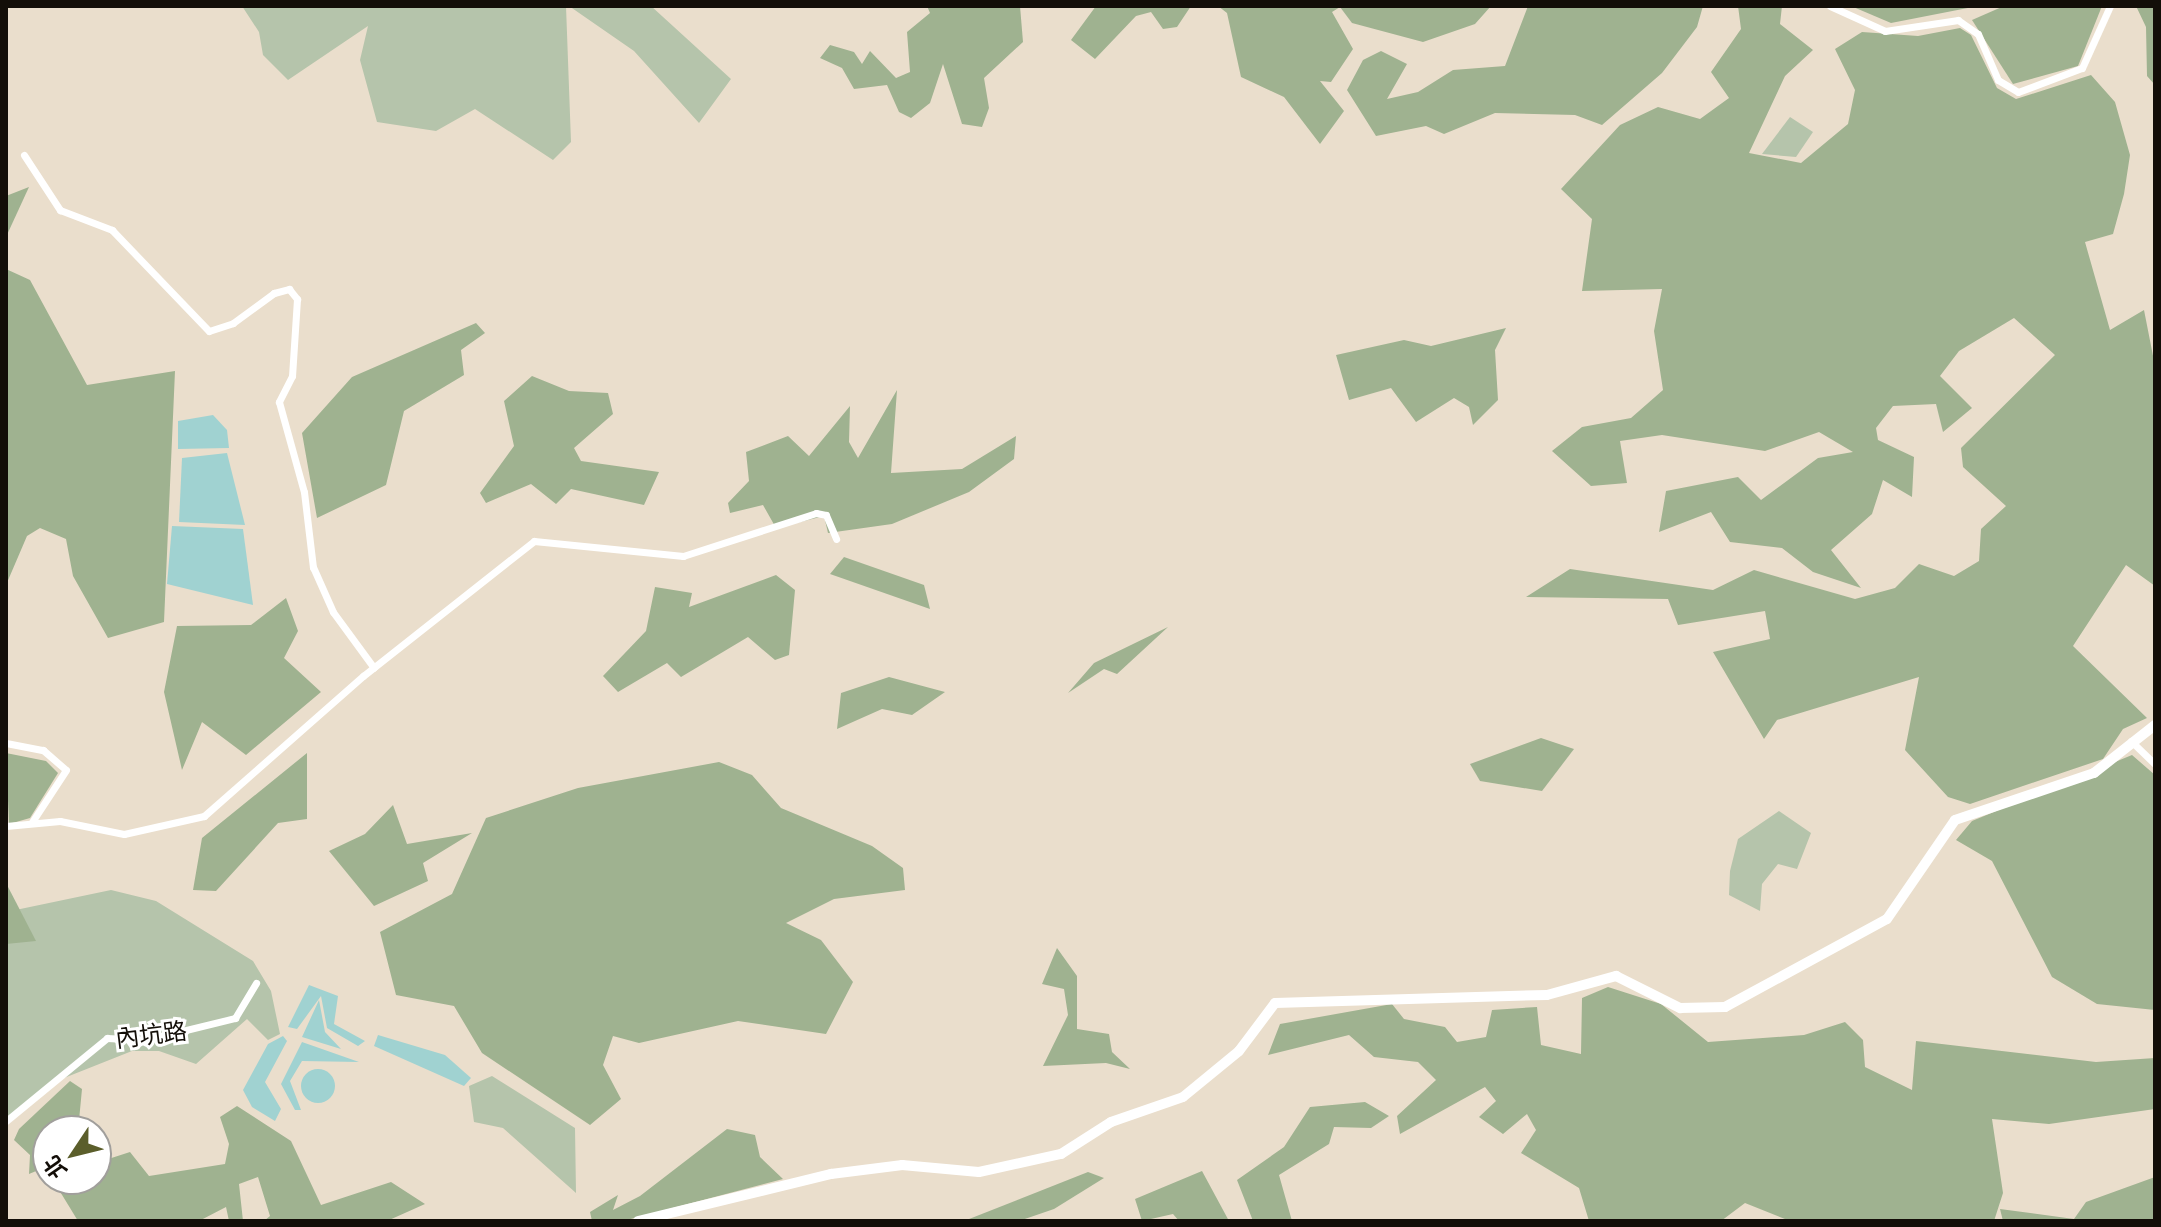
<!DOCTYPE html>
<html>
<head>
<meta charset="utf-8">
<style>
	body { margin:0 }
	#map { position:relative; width:2161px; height:1227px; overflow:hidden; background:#eadecc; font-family:"Noto Sans","Noto Sans TC",sans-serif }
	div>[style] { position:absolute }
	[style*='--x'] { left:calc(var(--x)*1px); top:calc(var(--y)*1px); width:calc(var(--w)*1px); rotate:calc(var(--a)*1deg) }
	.green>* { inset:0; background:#b5c4ab }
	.forest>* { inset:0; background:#9fb290 }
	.water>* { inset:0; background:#a0d2d1 }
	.round { border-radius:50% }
	.street>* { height:7px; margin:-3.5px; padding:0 3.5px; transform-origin:3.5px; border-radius:3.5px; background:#fff }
	.secondary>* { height:10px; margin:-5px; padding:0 5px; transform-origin:5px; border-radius:5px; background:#fff }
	span { translate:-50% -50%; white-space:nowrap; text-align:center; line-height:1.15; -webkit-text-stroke:6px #fff; paint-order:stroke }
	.street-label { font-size:24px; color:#130e08 }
	.frame { position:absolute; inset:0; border:8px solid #130e08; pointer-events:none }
	.north { position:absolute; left:32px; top:1115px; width:80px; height:80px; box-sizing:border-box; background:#fff; border:2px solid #a19f9c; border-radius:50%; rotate:235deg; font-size:22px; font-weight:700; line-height:32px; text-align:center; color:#130e08 }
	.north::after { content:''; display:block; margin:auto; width:28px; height:36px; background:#5b5e2b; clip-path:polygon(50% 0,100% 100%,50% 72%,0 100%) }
</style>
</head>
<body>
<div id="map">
	<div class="green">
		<i style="clip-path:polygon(242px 6px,566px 6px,571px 142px,553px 160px,475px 109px,436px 131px,377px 122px,360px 60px,368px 26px,288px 80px,263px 55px,259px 32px)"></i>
		<i style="clip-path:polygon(569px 6px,651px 6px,731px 79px,699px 123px,634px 51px)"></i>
		<i style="clip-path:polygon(1790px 117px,1813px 132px,1796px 157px,1762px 154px)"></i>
		<i style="clip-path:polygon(1779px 811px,1811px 833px,1797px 869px,1778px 864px,1762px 884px,1760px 911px,1729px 895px,1730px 871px,1738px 839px)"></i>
		<i style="clip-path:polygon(111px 890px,156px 901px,253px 961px,271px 991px,280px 1034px,268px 1040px,247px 1019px,196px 1064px,159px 1051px,132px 1051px,59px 1080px,6px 1126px,6px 912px)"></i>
		<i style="clip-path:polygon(492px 1076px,575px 1128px,576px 1193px,503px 1128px,474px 1122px,469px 1086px)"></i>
	</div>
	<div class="forest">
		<i style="clip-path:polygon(927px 6px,1020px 6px,1023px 42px,984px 78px,989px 108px,982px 127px,962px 124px,943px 64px,930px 103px,911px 118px,899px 112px,887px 85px,854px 89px,842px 68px,820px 58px,830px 45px,854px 52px,862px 64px,870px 51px,896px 78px,910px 72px,907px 32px,930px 13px)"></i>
		<i style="clip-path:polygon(1096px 6px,1191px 6px,1177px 27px,1163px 29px,1151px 12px,1136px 16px,1095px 59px,1071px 40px)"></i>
		<i style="clip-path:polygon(1218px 6px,1491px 6px,1475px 24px,1423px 42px,1352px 23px,1340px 7px,1332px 12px,1353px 49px,1331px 82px,1320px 81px,1344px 111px,1320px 144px,1284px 97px,1241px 77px,1227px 13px)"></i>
		<i style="clip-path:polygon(1528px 6px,1703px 6px,1697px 27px,1662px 73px,1602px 125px,1575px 115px,1495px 113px,1444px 134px,1426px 126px,1376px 136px,1347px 90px,1363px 60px,1381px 51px,1407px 64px,1387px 99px,1418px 92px,1453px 70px,1505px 66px)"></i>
		<i style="clip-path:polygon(1738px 6px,1782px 6px,1780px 24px,1813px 50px,1785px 76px,1749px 153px,1801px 163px,1848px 124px,1855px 90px,1835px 49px,1862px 32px,1918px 36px,1960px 28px,1971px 35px,1997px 88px,2016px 99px,2091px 75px,2115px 102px,2130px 155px,2124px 194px,2113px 234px,2085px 242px,2110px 330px,2144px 310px,2155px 366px,2155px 586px,2126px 565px,2073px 646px,2147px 718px,2123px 729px,2103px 759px,1970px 804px,1948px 797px,1905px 750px,1919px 677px,1777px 720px,1764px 739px,1713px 652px,1770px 639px,1765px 611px,1678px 625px,1668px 599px,1526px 597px,1570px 569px,1713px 590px,1754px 570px,1855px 599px,1895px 588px,1919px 564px,1954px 576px,1979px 561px,1981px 529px,2006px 506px,1963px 467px,1961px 448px,2055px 355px,2014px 318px,1959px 351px,1940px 376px,1972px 408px,1943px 432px,1936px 404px,1893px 406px,1876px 428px,1878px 440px,1914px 457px,1912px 497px,1883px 480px,1872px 514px,1831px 550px,1861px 588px,1813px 572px,1782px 548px,1730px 542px,1711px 512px,1659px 532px,1666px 491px,1738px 477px,1761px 500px,1818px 458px,1853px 452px,1819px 432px,1765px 451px,1662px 435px,1620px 441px,1627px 483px,1591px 486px,1552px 451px,1582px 427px,1631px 418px,1663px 390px,1654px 331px,1662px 289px,1582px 291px,1592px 219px,1561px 189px,1620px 125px,1658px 107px,1700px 119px,1729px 98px,1711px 72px,1741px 29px)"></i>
		<i style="clip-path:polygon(1851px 6px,1978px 6px,1891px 23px)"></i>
		<i style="clip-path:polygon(2004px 6px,2102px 6px,2078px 66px,2013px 84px,1972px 20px)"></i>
		<i style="clip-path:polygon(2136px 6px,2155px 6px,2155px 85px,2147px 76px,2146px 27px)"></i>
		<i style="clip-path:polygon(29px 187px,6px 237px,6px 196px)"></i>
		<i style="clip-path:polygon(6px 269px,30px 280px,87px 385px,175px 371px,164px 622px,108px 638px,73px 576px,66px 539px,40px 528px,27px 536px,6px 585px)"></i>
		<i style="clip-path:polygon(476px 323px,485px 333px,461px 350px,464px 375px,404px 411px,386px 485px,317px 518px,302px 433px,352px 377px)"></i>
		<i style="clip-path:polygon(1506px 328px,1495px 350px,1498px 400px,1473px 425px,1469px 407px,1454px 398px,1416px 422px,1391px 388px,1349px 400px,1336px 355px,1404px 340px,1431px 346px)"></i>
		<i style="clip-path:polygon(532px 376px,569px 391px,608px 393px,613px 414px,574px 448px,581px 461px,659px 472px,644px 505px,571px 489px,556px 504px,531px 484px,486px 503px,480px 493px,514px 446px,504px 401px)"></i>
		<i style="clip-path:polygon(897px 390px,891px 473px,962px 469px,1016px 436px,1014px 459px,969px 492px,892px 524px,828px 533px,824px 516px,776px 528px,763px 505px,730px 513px,728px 503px,749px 481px,746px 452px,788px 436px,809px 456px,850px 406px,849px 442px,858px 458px)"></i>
		<i style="clip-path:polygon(844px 557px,924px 585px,930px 609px,830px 574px)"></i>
		<i style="clip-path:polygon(776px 575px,795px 590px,789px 655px,775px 660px,748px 637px,681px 677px,667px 663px,618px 692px,603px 676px,646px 631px,655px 587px,692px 593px,689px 607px)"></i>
		<i style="clip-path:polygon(286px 598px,298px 631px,284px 658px,321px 692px,246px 755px,202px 722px,182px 770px,164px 692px,177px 626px,251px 625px)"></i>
		<i style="clip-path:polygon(1168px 627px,1117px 674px,1104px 669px,1068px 693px,1094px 663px)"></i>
		<i style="clip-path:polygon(889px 677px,945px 692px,912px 715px,882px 709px,837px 729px,841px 693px)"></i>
		<i style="clip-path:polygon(1541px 738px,1574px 749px,1542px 791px,1480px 781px,1470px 764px)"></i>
		<i style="clip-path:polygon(6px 753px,46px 761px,58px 773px,30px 818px,9px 824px)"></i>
		<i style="clip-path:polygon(307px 753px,307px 819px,278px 823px,216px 891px,193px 890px,202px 838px)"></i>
		<i style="clip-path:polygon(2132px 755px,2155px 775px,2155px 1010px,2097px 1004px,2052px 977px,1992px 861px,1956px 840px,1972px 821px)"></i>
		<i style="clip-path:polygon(719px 762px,752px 775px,781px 808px,872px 846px,903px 868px,905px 890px,834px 899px,786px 923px,821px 940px,853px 982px,826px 1034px,738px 1021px,639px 1043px,613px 1036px,603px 1065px,621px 1099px,590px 1125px,482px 1053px,454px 1006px,396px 995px,380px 932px,452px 894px,486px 818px,578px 788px)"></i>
		<i style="clip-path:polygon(393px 805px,407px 844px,472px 833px,423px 863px,428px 881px,374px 906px,329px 851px,365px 834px)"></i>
		<i style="clip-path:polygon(6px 883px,36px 941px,6px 944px)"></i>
		<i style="clip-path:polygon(1057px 948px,1077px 976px,1077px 1029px,1109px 1034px,1112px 1052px,1130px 1069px,1106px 1063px,1043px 1066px,1068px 1015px,1064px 989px,1042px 984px)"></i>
		<i style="clip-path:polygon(1608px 987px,1661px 1004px,1708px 1042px,1804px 1035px,1845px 1022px,1863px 1040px,1865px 1067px,1912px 1090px,1916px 1041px,2096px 1062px,2155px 1058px,2155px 1109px,2049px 1124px,1992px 1119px,2003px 1193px,1994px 1221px,1790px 1221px,1745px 1203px,1721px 1221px,1589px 1221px,1579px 1188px,1521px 1153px,1536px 1130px,1527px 1114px,1503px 1134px,1479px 1117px,1496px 1101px,1485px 1087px,1400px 1134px,1397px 1116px,1436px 1080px,1418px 1062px,1374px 1057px,1349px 1035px,1268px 1055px,1280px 1024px,1392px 1004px,1404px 1019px,1445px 1027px,1457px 1042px,1486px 1037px,1492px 1010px,1537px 1007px,1541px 1045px,1581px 1054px,1582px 998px)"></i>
		<i style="clip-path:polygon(70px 1081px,82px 1089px,78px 1131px,48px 1131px,48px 1166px,29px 1174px,30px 1155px,14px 1140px,19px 1129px)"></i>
		<i style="clip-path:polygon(1365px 1102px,1389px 1116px,1371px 1128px,1334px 1127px,1329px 1144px,1279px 1175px,1292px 1221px,1253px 1221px,1237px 1180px,1284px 1147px,1310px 1107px)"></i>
		<i style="clip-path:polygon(237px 1106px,291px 1141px,321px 1205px,391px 1182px,425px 1204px,387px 1221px,264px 1221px,270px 1216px,258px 1177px,239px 1184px,243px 1221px,229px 1221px,226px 1207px,199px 1221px,78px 1221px,56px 1185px,96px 1179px,96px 1163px,130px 1152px,149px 1176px,225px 1164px,229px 1144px,220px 1117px)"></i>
		<i style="clip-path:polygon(727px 1129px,755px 1135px,760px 1157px,783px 1179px,623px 1221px,592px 1221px,590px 1212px,618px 1195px,613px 1210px,640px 1196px)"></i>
		<i style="clip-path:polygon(1202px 1171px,1229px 1221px,1179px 1221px,1173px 1214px,1142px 1221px,1135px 1199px)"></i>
		<i style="clip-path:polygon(1088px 1172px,1104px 1178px,1054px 1209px,1019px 1221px,964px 1221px)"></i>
		<i style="clip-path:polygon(2155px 1177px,2155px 1221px,2003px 1221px,2000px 1209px,2074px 1219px,2086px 1202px)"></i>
	</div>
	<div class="water">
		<i style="clip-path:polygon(213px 415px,227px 430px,229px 448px,178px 449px,178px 421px)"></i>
		<i style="clip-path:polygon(227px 453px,245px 525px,179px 522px,182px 458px)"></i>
		<i style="clip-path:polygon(172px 526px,243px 529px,253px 605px,167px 584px)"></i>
		<i style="clip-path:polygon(309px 985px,338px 996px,334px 1024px,365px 1041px,358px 1046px,327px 1028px,321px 996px,297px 1029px,288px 1027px)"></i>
		<i style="clip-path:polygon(319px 1000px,325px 1032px,341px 1049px,302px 1037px)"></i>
		<i style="clip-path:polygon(378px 1035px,445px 1055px,471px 1078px,464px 1086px,374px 1046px)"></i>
		<i style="clip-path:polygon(283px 1036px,287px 1041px,265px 1082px,281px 1109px,275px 1121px,252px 1107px,243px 1090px,268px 1044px)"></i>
		<i style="clip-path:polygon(302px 1042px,359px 1062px,302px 1061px,290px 1081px,301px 1110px,295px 1110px,281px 1084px)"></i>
		<i class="round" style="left:301px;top:1069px;width:34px;height:34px"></i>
	</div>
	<div class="street">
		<i style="--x:1830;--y:6;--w:60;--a:24.4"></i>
		<i style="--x:1885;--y:31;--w:74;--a:-8.6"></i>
		<i style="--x:1958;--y:20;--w:24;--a:35"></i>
		<i style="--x:1978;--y:34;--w:50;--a:66.5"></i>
		<i style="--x:1998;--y:80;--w:23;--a:31"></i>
		<i style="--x:2018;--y:92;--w:68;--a:-20.6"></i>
		<i style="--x:2082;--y:68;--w:68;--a:-65.7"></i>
		<i style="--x:24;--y:155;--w:66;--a:56.8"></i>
		<i style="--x:60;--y:210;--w:56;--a:21"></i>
		<i style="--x:112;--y:230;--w:140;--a:46.2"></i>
		<i style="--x:209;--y:331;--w:25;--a:-18"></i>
		<i style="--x:233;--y:323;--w:51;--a:-36.2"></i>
		<i style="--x:274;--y:293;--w:16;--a:-15"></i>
		<i style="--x:289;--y:289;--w:13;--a:51"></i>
		<i style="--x:297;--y:299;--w:77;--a:93.7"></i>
		<i style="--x:292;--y:376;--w:29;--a:117"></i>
		<i style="--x:279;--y:402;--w:93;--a:74.5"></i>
		<i style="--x:304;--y:492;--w:76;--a:83.2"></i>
		<i style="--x:313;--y:567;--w:49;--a:66"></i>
		<i style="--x:333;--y:612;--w:69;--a:53.8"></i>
		<i style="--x:2131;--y:741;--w:33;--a:44"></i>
		<i style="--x:6;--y:743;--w:38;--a:11"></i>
		<i style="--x:43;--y:750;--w:30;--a:41"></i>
		<i style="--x:66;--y:770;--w:62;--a:123.2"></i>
		<i style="--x:6;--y:826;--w:54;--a:-5.3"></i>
		<i style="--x:60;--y:821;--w:65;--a:11.5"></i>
		<i style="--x:124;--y:834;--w:82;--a:-12.7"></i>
		<i style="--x:204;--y:816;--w:212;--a:-41.4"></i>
		<i style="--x:363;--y:676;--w:218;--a:-38.3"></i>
		<i style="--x:534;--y:541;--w:150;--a:5.7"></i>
		<i style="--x:683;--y:556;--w:140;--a:-17.9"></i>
		<i style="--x:816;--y:513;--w:10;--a:11"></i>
		<i style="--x:826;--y:515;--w:26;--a:67"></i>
		<i style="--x:6;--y:1121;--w:131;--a:-39.4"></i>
		<i style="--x:107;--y:1038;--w:38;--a:3"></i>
		<i style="--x:145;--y:1040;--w:93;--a:-13.7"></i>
		<i style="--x:235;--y:1018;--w:41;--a:-59"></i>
	</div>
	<div class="secondary">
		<i style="--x:638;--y:1221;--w:199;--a:-13.7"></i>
		<i style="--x:831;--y:1174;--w:72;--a:-7.2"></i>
		<i style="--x:902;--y:1165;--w:77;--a:5.2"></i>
		<i style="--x:979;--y:1172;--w:84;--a:-12.4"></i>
		<i style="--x:1061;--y:1154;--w:59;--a:-32.6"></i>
		<i style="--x:1111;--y:1122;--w:76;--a:-19.1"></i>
		<i style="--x:1183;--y:1097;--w:72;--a:-39.4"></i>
		<i style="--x:1239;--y:1051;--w:60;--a:-53.1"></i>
		<i style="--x:1275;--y:1003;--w:272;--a:-1.7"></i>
		<i style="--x:1547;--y:995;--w:72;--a:-15.4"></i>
		<i style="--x:1616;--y:976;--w:72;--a:26.6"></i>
		<i style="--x:1680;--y:1008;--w:45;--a:-1.3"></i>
		<i style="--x:1725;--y:1007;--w:184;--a:-28.5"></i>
		<i style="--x:1887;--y:919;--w:120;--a:-55.5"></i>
		<i style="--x:1955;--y:820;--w:147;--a:-18.7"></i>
		<i style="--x:2094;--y:773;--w:78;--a:-38.2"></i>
	</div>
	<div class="street-label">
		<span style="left:151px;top:1034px;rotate:-7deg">內坑路</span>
	</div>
	<div class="frame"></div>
	<div class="north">北</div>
</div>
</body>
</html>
